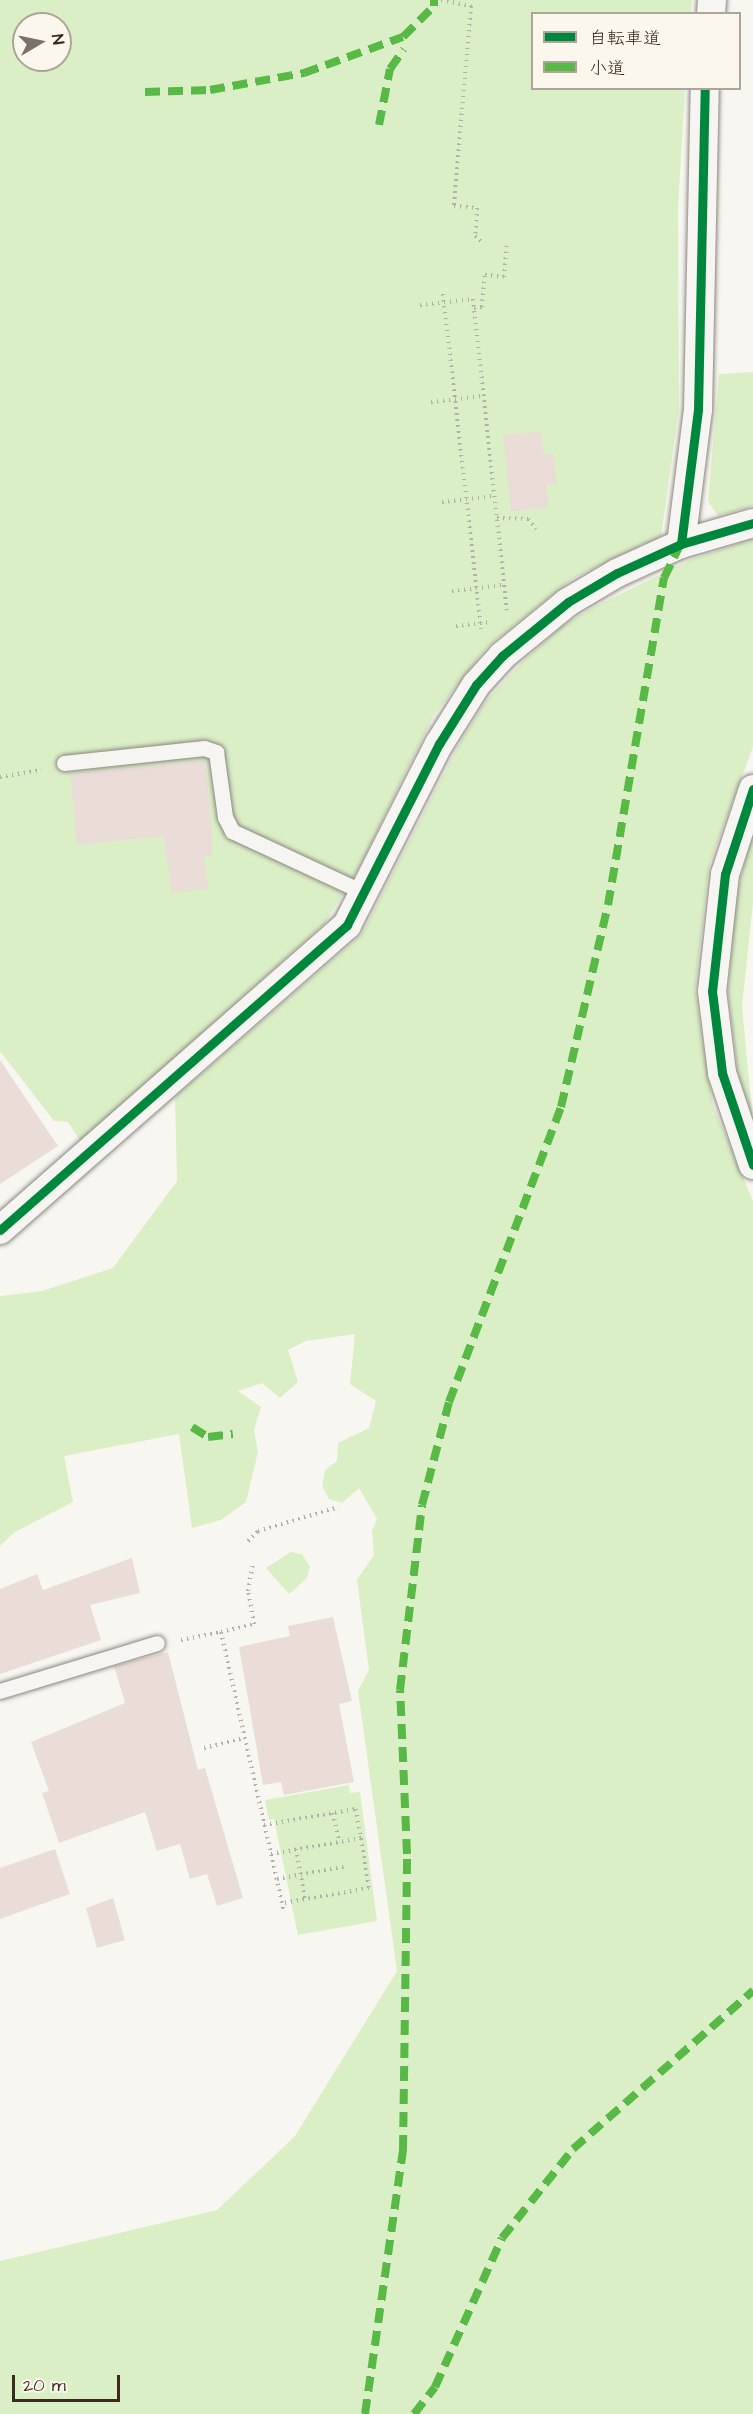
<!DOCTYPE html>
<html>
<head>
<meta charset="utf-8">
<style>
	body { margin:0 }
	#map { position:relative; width:753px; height:2414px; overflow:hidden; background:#f8f6f0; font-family:"Architects Daughter","Klee One",sans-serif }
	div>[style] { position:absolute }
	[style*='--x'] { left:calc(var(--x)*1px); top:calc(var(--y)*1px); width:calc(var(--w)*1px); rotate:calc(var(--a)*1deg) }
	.green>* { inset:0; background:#daefc6 }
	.building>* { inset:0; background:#eaddd8 }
	.path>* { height:4px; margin-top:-2px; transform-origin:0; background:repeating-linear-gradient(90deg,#b3b0ac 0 1.5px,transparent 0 6px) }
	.roads { filter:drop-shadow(0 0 2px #8b8781) drop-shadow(0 0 2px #8b8781) }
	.lane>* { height:15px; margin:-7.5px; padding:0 7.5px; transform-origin:7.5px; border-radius:7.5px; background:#f6f5f1 }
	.street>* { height:28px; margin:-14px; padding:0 14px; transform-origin:14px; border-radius:14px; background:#f6f5f1 }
	.quiet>* { height:8px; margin-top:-4px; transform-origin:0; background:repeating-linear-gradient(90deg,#58b947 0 15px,transparent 0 23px) }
	.cycleway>* { height:9px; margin:-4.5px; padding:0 4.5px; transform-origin:4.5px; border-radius:4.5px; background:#00873e }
	span { translate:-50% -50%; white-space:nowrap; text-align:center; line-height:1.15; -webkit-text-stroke:4.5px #fbf7ec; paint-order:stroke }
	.legend { position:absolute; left:531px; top:12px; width:210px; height:78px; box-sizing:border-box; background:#fbf7ec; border:2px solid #aea59a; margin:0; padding:8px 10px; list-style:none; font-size:18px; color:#3b2a1e }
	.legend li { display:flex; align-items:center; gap:12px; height:30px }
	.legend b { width:30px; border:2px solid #aea59a }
	.north { position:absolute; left:12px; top:12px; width:60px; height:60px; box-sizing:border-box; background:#fbf7ec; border:2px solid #aea59a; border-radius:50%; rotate:81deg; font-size:16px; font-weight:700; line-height:24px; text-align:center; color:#3b2a1e }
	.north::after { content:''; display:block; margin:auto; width:21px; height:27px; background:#7d7168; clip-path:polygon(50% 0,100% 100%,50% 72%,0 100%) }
	.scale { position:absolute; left:12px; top:2375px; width:108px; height:27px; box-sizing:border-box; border:3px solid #3b2a1e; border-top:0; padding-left:8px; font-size:18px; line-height:21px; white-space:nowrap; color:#3b2a1e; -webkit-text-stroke:4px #fbf7ec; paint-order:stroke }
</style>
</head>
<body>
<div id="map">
	<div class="green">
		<i style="clip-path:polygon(evenodd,0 0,692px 0,691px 13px,532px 14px,532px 88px,685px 89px,678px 209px,679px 409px,661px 536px,572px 579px,487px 647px,434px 715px,361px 864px,325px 923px,81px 1142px,68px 1122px,54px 1121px,0 1051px,0 0,24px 24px,60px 24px,60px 60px,24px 60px,24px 24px)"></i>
		<i style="clip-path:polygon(753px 372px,753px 506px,718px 516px,708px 501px,719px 374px)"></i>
		<i style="clip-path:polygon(753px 539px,753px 747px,709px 865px,695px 990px,713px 1105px,753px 1201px,753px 2414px,0 2414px,0 2261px,217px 2210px,295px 2136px,397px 1971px,358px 1691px,369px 1670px,357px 1580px,374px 1555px,372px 1531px,377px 1519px,359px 1488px,342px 1503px,329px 1499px,322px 1486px,325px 1470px,337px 1461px,338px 1443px,369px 1428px,376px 1401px,350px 1384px,355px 1334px,306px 1341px,288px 1350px,298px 1382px,280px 1398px,262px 1383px,238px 1391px,261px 1407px,254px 1430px,258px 1452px,246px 1502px,221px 1520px,192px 1528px,179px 1434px,64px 1456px,73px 1502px,15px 1532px,0 1546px,0 1296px,42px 1291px,113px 1268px,177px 1181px,175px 1097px,361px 935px,462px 739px,486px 701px,522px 662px,562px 626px,592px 608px,692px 559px)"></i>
		<i style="clip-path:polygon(753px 829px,753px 903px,742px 1006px,753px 1123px,738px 1073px,728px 993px,736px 898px)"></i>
		<i style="clip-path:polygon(291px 1552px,302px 1554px,310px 1567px,307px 1578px,289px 1594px,266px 1568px)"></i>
		<i style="clip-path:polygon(349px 1785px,350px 1793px,360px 1792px,377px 1921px,298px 1935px,274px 1819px,269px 1820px,265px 1800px)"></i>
	</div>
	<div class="building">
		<i style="clip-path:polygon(541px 431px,543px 454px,553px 453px,557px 484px,546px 485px,549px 507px,511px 512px,503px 435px)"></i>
		<i style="clip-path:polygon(205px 760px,212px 831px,212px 855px,204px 856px,208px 889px,171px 893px,164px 836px,77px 845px,70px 774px)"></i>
		<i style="clip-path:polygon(0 1060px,58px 1146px,0 1184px)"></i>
		<i style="clip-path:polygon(132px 1558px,140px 1593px,90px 1605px,101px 1640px,0 1674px,0 1589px,37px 1574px,43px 1590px)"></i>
		<i style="clip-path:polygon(333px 1617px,352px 1701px,339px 1704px,354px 1782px,284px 1795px,281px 1782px,263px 1785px,239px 1647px,290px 1636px,288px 1626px)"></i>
		<i style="clip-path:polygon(168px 1652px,198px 1770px,205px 1768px,243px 1898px,217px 1906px,207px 1874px,190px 1879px,180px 1844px,157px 1851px,145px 1812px,59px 1843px,42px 1793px,49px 1791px,31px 1742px,125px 1703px,114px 1666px)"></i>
		<i style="clip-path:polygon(55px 1849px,70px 1894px,0 1919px,0 1868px)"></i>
		<i style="clip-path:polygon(113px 1898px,125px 1940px,97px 1948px,86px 1908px)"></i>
	</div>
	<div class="path">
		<i style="--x:441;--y:0;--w:31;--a:11"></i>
		<i style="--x:471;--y:6;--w:201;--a:94.9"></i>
		<i style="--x:454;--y:206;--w:23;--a:5"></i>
		<i style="--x:477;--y:208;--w:28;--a:94"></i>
		<i style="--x:475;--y:236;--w:11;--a:41"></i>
		<i style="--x:443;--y:294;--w:337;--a:83.5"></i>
		<i style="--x:420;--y:305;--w:53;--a:-6.5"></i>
		<i style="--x:473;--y:299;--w:313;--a:83.8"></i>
		<i style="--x:474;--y:308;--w:8;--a:-7"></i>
		<i style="--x:482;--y:307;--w:32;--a:-85"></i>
		<i style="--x:485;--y:275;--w:19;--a:6"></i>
		<i style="--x:504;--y:277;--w:32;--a:-85"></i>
		<i style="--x:431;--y:402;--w:52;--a:-6.6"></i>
		<i style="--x:442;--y:502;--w:52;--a:-6.6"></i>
		<i style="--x:497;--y:518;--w:31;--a:2"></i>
		<i style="--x:528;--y:519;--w:13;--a:51"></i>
		<i style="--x:452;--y:591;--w:52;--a:-6.6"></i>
		<i style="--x:456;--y:626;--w:35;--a:-7"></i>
		<i style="--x:0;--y:777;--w:42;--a:-9.7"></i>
		<i style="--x:248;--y:1541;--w:14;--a:-45"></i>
		<i style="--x:258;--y:1531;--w:84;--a:-16.5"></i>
		<i style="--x:221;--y:1632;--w:34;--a:-14"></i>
		<i style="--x:254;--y:1624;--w:34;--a:-100"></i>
		<i style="--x:248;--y:1591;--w:29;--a:-80"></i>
		<i style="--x:181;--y:1640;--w:41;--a:-11.3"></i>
		<i style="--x:221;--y:1632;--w:286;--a:77.3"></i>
		<i style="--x:204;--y:1748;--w:41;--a:-14"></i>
		<i style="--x:333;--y:1813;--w:30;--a:78"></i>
		<i style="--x:264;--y:1825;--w:93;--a:-9.9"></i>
		<i style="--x:356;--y:1809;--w:80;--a:80.7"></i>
		<i style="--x:369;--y:1888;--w:87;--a:170.1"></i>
		<i style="--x:296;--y:1849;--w:51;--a:79.8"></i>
		<i style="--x:271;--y:1854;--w:92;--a:-10"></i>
		<i style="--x:277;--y:1879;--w:71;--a:-10.5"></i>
	</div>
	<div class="roads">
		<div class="lane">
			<i style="--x:64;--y:763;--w:141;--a:-6.1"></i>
			<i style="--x:204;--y:748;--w:13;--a:18"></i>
			<i style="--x:216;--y:752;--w:66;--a:82.1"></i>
			<i style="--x:225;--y:817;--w:16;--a:63"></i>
			<i style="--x:232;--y:831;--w:147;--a:25"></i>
			<i style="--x:0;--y:1691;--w:164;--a:-17"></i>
		</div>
		<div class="street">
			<i style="--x:711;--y:14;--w:14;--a:-86"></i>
			<i style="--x:681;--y:544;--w:135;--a:-82.8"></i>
			<i style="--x:698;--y:410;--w:322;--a:-88.8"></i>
			<i style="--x:753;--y:789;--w:89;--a:108.2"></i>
			<i style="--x:725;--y:874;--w:118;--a:96.3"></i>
			<i style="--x:712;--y:991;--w:83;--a:83"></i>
			<i style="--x:722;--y:1073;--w:97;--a:71.4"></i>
			<i style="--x:0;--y:1230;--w:462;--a:-41.3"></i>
			<i style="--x:347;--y:925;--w:203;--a:-63.1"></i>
			<i style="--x:439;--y:744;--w:70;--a:-57.9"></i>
			<i style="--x:476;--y:685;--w:39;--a:-48"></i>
			<i style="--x:502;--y:656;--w:85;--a:-39.3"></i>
			<i style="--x:568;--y:602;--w:57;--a:-30.6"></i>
			<i style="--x:617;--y:573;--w:70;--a:-24.4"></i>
			<i style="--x:681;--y:544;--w:75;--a:-16.3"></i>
		</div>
	</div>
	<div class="quiet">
		<i style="--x:145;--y:92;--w:65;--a:-1.8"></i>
		<i style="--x:210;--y:90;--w:96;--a:-10.3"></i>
		<i style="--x:304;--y:73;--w:105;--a:-20"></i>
		<i style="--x:403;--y:37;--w:44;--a:-45"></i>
		<i style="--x:434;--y:6;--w:6;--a:-90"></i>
		<i style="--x:379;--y:125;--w:57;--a:-78.9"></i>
		<i style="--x:390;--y:69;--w:24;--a:-55"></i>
		<i style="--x:192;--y:1427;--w:19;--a:32"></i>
		<i style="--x:208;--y:1437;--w:25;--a:-7"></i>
		<i style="--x:365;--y:2414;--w:267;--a:-81.8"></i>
		<i style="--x:403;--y:2150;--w:296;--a:-89.2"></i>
		<i style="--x:407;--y:1854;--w:164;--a:-92.4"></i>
		<i style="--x:400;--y:1690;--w:186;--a:-83.2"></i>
		<i style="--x:422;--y:1505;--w:106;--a:-75.3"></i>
		<i style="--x:449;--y:1402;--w:316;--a:-69.2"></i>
		<i style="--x:561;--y:1107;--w:207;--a:-76.9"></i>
		<i style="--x:608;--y:905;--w:332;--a:-80.3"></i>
		<i style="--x:664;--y:578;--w:37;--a:-64"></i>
		<i style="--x:414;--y:2414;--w:34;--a:-52"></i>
		<i style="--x:435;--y:2387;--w:163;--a:-65.8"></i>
		<i style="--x:502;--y:2238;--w:114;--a:-51.4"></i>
		<i style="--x:573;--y:2149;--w:240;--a:-41.3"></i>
	</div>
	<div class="cycleway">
		<i style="--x:681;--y:544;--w:135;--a:-82.8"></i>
		<i style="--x:698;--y:410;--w:322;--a:-88.8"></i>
		<i style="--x:753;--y:789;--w:89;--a:108.2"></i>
		<i style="--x:725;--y:874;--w:118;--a:96.3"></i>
		<i style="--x:712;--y:991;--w:83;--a:83"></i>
		<i style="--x:722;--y:1073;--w:97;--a:71.4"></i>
		<i style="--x:0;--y:1230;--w:462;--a:-41.3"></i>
		<i style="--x:347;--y:925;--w:203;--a:-63.1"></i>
		<i style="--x:439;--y:744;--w:70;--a:-57.9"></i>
		<i style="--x:476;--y:685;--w:39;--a:-48"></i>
		<i style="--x:502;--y:656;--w:85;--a:-39.3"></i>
		<i style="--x:568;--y:602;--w:57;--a:-30.6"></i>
		<i style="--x:617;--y:573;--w:70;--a:-24.4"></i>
		<i style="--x:681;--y:544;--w:75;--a:-16.3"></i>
	</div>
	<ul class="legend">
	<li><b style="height:8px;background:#00873e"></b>自転車道</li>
	<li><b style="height:8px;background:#58b947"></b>小道</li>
	</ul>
	<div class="north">N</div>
	<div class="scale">20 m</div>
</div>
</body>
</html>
